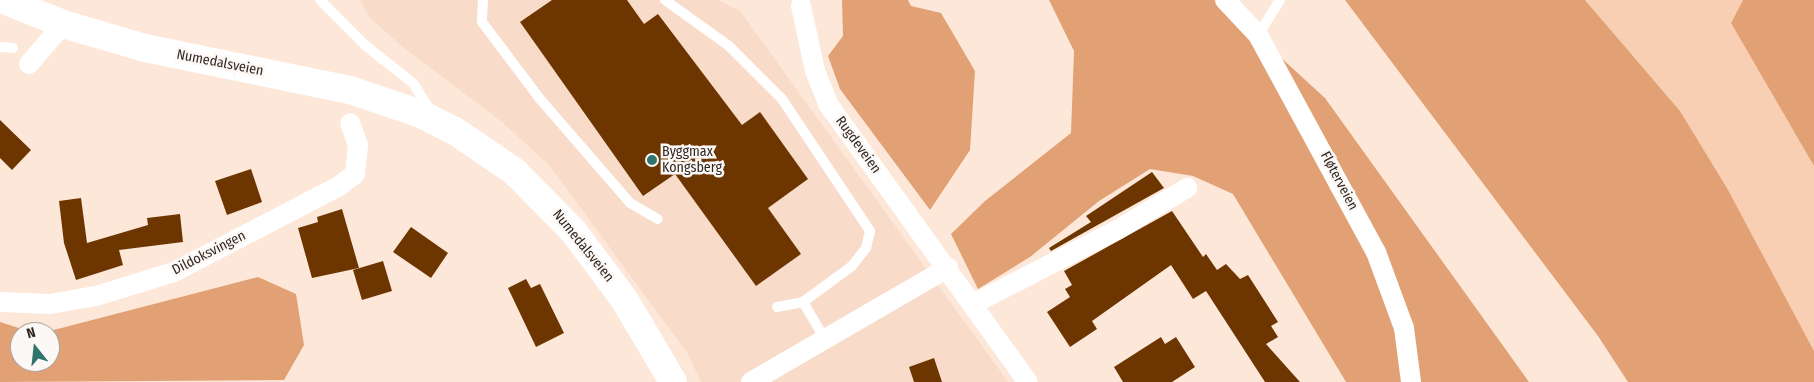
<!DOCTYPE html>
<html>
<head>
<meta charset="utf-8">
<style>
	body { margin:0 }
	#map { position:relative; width:1814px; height:382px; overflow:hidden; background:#fde7d8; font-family:"Fira Sans Condensed",sans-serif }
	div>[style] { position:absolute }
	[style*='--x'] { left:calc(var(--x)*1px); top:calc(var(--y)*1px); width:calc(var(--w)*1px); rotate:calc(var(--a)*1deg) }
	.built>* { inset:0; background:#f8dbc8 }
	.green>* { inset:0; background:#f8cfb3 }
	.forest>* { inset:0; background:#e1a174 }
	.building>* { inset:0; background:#6d3600 }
	.service>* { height:10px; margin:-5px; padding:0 5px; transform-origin:5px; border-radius:5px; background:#fff }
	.minor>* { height:20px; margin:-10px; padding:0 10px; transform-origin:10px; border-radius:10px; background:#fff }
	.primary>* { height:28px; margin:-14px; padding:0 14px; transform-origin:14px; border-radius:14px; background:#fff }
	.dots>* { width:14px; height:14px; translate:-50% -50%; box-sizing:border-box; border:2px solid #fcf8f5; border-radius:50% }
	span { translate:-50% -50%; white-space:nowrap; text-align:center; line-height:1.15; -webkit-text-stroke:5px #fcf8f5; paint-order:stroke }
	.street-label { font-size:14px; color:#312823 }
	.poi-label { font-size:14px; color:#312823 }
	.left { translate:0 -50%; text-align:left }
	.north { position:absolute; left:10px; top:322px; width:50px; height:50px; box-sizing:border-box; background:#fcf8f5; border:1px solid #aba5a1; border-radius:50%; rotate:344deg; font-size:14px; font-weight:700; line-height:20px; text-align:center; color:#312823 }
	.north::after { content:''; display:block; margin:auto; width:18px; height:22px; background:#2d756d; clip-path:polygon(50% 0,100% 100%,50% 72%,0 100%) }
</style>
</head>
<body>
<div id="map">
	<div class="built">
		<i style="clip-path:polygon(360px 0,718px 0,740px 11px,1008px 382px,701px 382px,688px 354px,549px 165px,502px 122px,405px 49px,370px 18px)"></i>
	</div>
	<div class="green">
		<i style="clip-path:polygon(1585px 0,1743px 0,1731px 23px,1814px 166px,1814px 351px,1727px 188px,1680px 111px)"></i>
	</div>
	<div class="forest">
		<i style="clip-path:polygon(842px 0,908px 0,911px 6px,941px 13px,975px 71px,970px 150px,930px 210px,840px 89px,828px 56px,843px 36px)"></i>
		<i style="clip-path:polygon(1049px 0,1218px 0,1325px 98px,1529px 382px,1346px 382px,1233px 194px,1193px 176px,1150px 169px,1099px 201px,1030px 257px,978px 289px,951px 234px,985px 201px,1071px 133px,1074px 51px)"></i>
		<i style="clip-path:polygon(1345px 0,1585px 0,1680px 111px,1727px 188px,1814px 351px,1814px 382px,1628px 382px,1598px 336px)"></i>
		<i style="clip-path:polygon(1743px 0,1814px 0,1814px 166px,1731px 23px)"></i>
		<i style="clip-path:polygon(258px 277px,296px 294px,304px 345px,284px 380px,0 382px,0 322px,31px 332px,20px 332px,20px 362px,50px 362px,50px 332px,46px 332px)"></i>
	</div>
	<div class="building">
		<i style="clip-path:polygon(552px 0,627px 0,644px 24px,658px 14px,742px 125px,760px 112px,808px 179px,768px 208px,801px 254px,756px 286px,675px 174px,643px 196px,520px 22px)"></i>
		<i style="clip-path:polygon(0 120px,31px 150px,12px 170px,0 158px)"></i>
		<i style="clip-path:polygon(251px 169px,262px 202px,227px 215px,215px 181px)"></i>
		<i style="clip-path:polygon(1152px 172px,1164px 188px,1051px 251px,1049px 248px,1091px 222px,1086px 216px)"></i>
		<i style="clip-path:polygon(81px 198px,87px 243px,148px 225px,147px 218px,180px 214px,183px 242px,119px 250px,123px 265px,76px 280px,64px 243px,59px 201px)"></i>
		<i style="clip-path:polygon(342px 209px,359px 268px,312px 278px,298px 228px,318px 222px,317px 217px)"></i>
		<i style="clip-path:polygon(1172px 211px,1203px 257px,1206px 254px,1217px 270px,1226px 264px,1240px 279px,1248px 275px,1278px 322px,1271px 326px,1278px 337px,1266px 344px,1300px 382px,1265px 382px,1206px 291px,1193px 299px,1171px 265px,1092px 321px,1097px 329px,1070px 347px,1047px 312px,1070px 297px,1065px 289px,1072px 285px,1064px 271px)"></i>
		<i style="clip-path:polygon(411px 227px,448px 253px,431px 278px,393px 252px)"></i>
		<i style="clip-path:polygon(383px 261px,392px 291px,362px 300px,353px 270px)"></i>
		<i style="clip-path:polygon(526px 279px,531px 288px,540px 284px,564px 333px,536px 347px,508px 288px)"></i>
		<i style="clip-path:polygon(1161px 337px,1165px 344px,1176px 337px,1195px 367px,1172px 382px,1123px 382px,1114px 367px)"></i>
		<i style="clip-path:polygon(934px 358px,942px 382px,914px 382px,909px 367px)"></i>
	</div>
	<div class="service">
		<i style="--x:320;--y:0;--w:65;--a:45"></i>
		<i style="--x:366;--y:46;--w:60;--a:38.2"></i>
		<i style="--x:413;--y:83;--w:32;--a:58"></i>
		<i style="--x:483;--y:0;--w:22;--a:93"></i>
		<i style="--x:482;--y:22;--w:96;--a:53"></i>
		<i style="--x:540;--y:99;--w:138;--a:49.1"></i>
		<i style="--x:630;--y:203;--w:32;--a:30"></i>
		<i style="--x:665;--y:0;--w:79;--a:35.7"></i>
		<i style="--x:729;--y:46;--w:75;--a:45"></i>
		<i style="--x:782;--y:99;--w:159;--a:56.3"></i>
		<i style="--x:870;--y:231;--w:17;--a:103"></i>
		<i style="--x:866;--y:248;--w:23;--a:128"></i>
		<i style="--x:852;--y:266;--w:61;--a:143.7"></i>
		<i style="--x:1258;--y:35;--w:41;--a:-57.8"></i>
		<i style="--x:0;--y:47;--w:13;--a:4"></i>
		<i style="--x:777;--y:307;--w:26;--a:-11"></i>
		<i style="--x:803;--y:302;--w:43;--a:59.3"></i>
	</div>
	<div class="minor">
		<i style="--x:1225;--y:0;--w:48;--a:46.7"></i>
		<i style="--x:1258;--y:35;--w:247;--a:61.5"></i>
		<i style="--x:1376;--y:252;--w:81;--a:69.8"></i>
		<i style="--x:1404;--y:328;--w:54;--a:82.6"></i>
		<i style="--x:801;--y:6;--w:66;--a:77.8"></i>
		<i style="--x:815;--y:71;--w:35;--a:68"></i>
		<i style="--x:828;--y:104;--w:342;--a:54.3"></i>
		<i style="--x:29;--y:64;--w:52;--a:-49.6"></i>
		<i style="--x:0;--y:302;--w:50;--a:2.3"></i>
		<i style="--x:50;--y:304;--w:47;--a:-9.9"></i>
		<i style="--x:96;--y:296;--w:82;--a:-17.1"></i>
		<i style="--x:174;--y:272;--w:186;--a:-27.5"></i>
		<i style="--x:339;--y:186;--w:20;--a:-37"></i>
		<i style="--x:355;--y:174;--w:29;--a:-84"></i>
		<i style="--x:358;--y:145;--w:23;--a:-110"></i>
		<i style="--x:973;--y:304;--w:162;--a:-27.2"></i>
		<i style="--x:1117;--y:230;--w:82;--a:-31"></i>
		<i style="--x:751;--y:382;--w:228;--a:-30.1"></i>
	</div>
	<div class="primary">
		<i style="--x:4;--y:0;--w:64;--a:22.1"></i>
		<i style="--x:63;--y:24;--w:85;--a:16.3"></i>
		<i style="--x:145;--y:48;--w:209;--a:11.6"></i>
		<i style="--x:350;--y:90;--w:75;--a:18.7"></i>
		<i style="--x:421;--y:114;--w:38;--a:27"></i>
		<i style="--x:455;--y:131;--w:73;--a:34.3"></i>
		<i style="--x:515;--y:172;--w:84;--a:45.5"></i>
		<i style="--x:574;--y:232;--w:84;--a:53.3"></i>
		<i style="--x:624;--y:299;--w:96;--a:59.4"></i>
	</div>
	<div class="dots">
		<i style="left:652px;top:160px;background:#2d756d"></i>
	</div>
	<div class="street-label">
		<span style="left:220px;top:63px;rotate:11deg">Numedalsveien</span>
		<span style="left:858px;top:145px;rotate:54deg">Rugdeveien</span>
		<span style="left:1339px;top:181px;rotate:62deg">Fløterveien</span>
		<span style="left:583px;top:246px;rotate:51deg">Numedalsveien</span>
		<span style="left:209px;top:253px;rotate:-27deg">Dildoksvingen</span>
	</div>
	<div class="poi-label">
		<span class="left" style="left:662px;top:160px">Byggmax<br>Kongsberg</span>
	</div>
	<div class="north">N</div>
</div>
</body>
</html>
